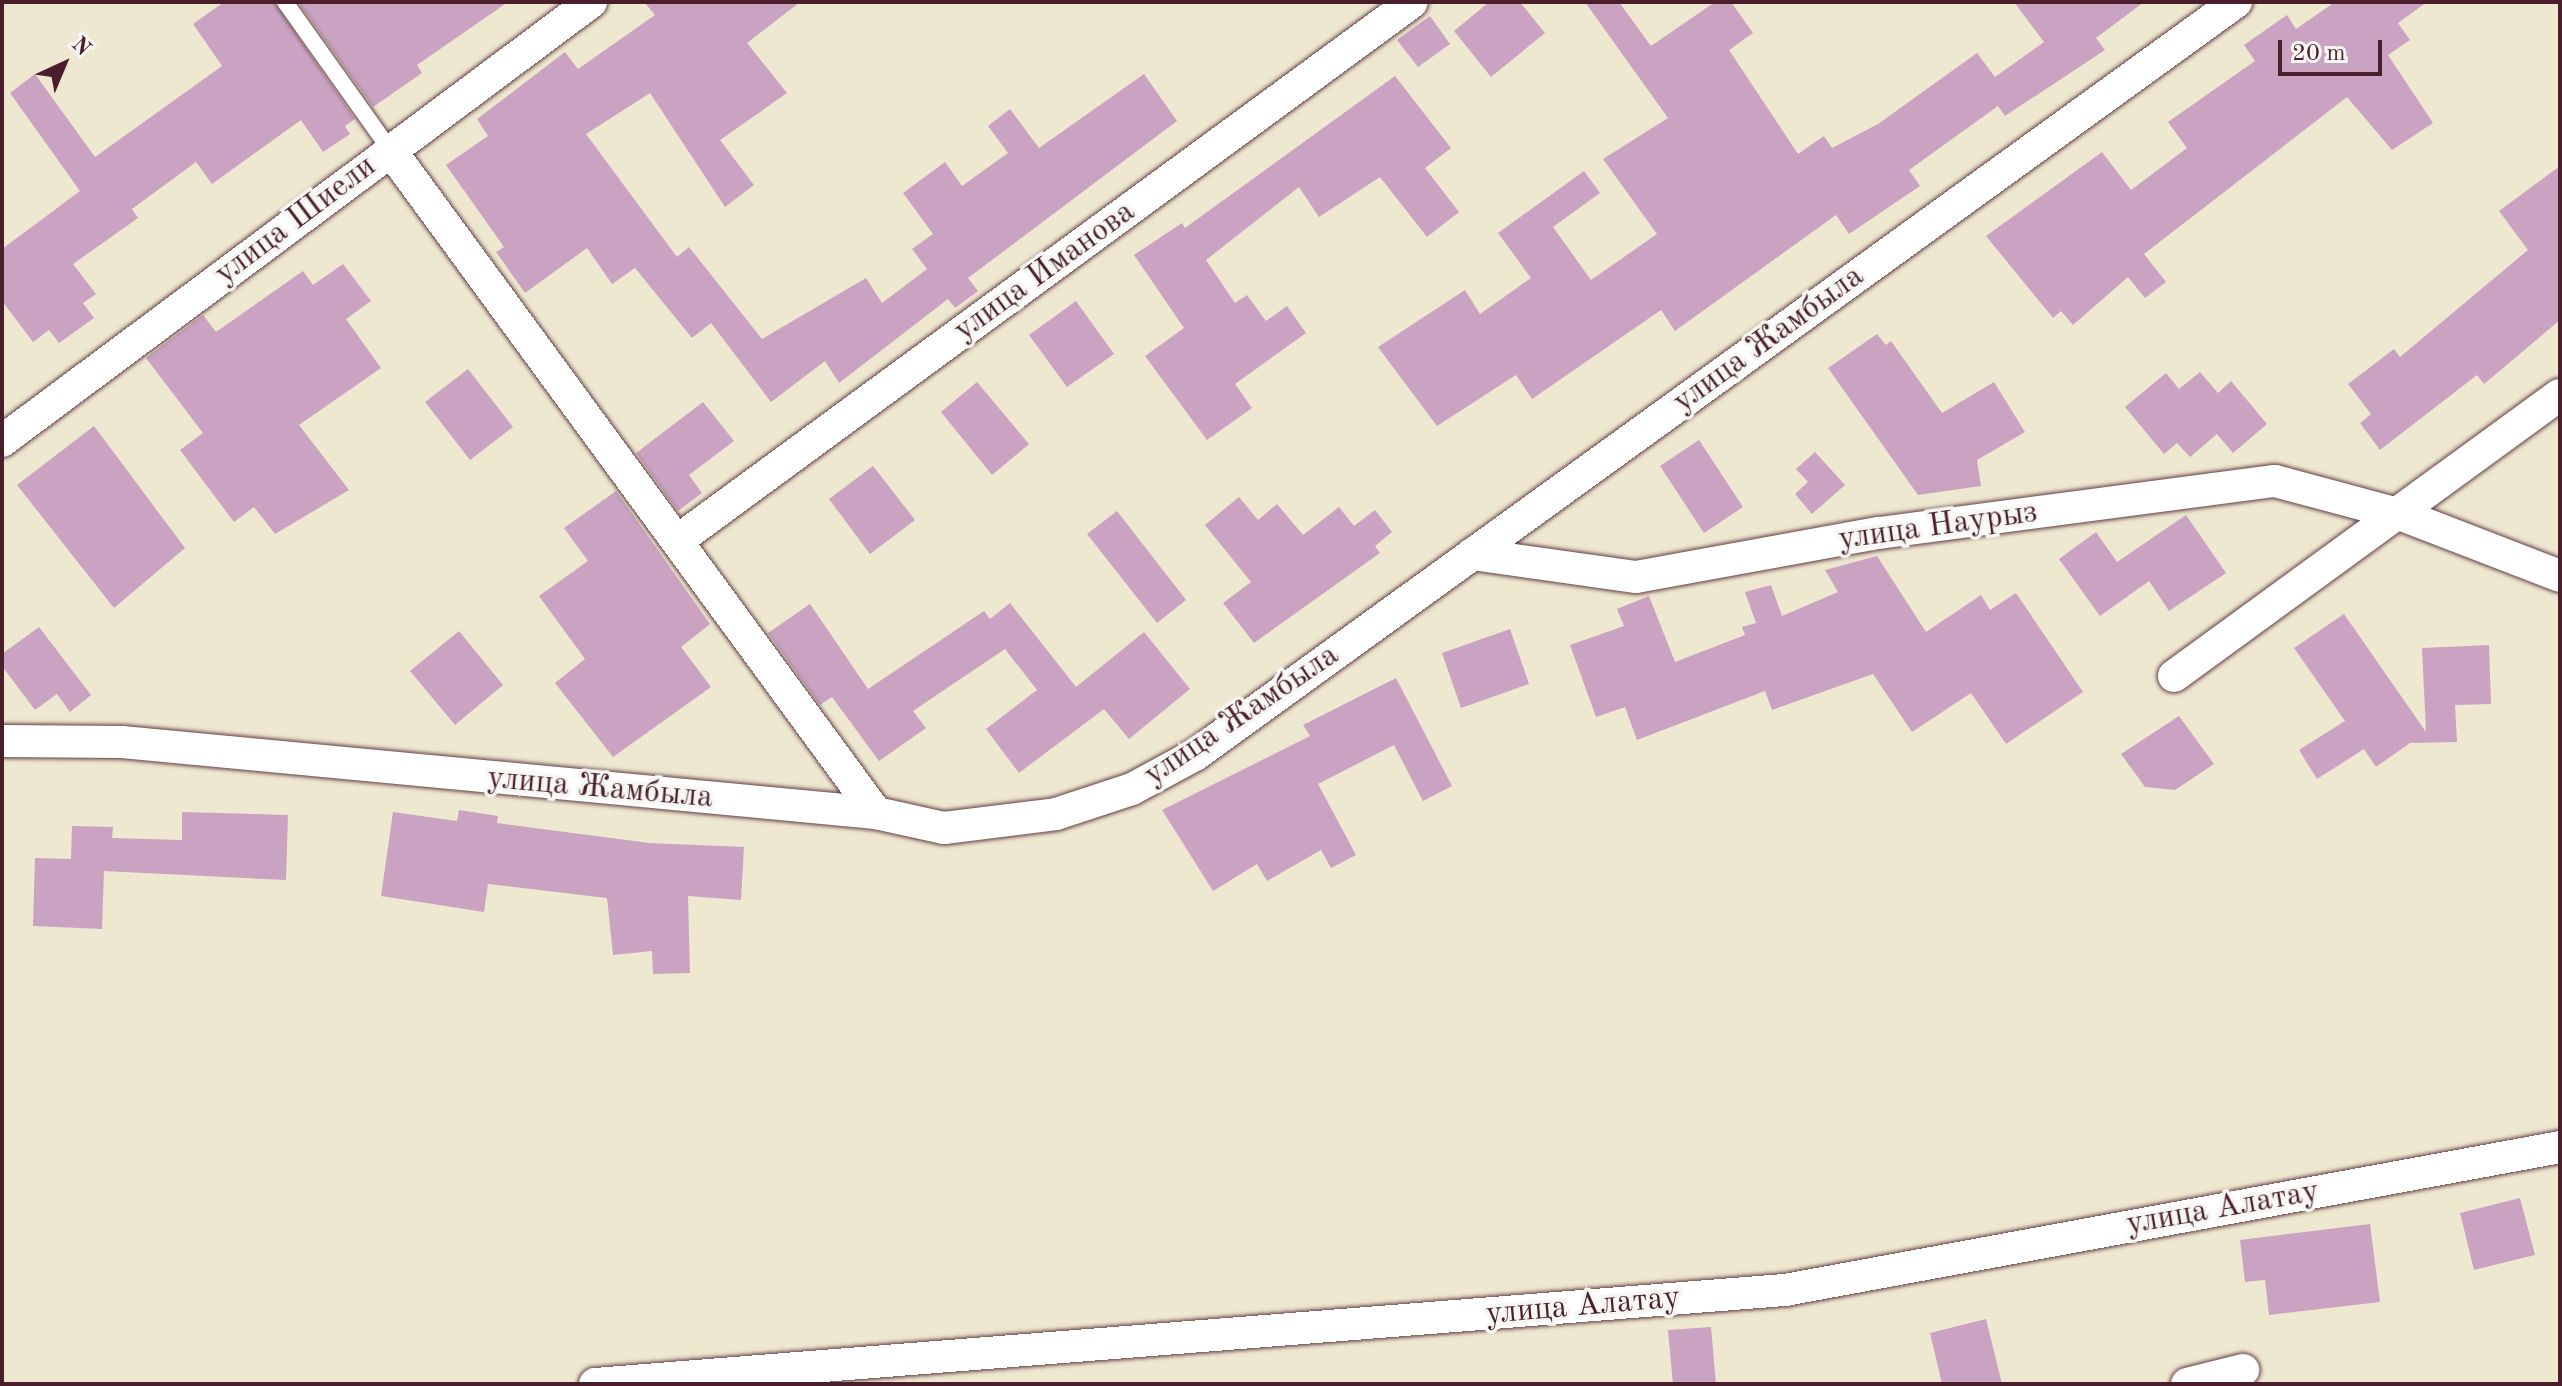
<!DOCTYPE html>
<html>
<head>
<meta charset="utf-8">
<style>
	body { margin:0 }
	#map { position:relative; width:2562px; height:1386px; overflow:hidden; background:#efe8d0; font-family:"Old Standard TT",serif }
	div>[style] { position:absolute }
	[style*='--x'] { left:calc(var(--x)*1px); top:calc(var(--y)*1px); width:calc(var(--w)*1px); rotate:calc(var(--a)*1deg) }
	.building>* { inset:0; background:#caa3c3 }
	.roads { filter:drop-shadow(0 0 2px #633d44) drop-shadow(0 0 2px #633d44) }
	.lane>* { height:16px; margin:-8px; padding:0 8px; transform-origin:8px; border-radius:8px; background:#fff }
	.street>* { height:32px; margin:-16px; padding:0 16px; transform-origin:16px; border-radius:16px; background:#fff }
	span { translate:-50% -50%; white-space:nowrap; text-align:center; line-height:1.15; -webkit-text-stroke:7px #f6f6f2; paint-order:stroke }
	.street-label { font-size:32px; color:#4a1f2b }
	.frame { position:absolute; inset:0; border:4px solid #4a1f2b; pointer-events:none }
	.north { position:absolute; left:24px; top:24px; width:80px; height:80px; -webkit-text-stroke:6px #f6f6f2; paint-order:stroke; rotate:44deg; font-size:22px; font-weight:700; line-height:32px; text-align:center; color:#4a1f2b }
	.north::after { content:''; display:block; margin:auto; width:28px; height:36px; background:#4a1f2b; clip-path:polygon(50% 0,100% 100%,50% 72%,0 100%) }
	.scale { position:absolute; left:2278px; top:40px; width:104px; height:36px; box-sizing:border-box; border:4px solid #4a1f2b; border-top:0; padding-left:10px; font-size:24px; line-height:28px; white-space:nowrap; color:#4a1f2b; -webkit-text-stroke:6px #f6f6f2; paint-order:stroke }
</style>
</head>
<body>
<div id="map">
	<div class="building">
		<i style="clip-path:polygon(224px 2px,274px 2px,355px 119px,345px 126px,350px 134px,323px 152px,301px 120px,212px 184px,196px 162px,132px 209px,138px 218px,73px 264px,96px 294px,83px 303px,94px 318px,59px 343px,49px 330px,33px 342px,2px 301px,2px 249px,80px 191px,10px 93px,35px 74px,95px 157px,222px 66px,193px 24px)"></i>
		<i style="clip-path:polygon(298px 2px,508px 2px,417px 65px,422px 73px,373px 107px)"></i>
		<i style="clip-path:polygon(644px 2px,800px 2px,747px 43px,787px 93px,720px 140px,754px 185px,725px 207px,650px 93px,586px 134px,677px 257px,689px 247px,762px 339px,866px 278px,882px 303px,927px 269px,912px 249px,933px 234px,903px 193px,945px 162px,962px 186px,1008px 153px,988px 126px,1010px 109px,1039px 148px,1144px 74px,1177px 121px,968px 278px,978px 291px,955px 308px,948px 299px,839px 383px,825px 361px,771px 402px,711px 323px,692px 338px,635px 268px,612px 284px,587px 248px,525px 293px,496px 252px,504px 247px,446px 165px,488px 136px,477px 119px,565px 52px,578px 69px,655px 15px)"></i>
		<i style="clip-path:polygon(1489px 2px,1520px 2px,1545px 33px,1491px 77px,1454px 31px)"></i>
		<i style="clip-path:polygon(1585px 2px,1619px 2px,1651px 46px,1715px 2px,1731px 2px,1753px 33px,1729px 50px,1798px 154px,1824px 136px,1832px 148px,1878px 124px,1977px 53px,1995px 77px,2044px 42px,2014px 2px,2144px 2px,2096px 38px,2105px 50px,2005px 116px,1998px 106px,1909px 170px,1920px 186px,1849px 234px,1836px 215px,1675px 331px,1661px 310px,1532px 399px,1516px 375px,1437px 426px,1378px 347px,1465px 290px,1480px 314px,1531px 278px,1498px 233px,1584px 171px,1600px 193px,1553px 227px,1591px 280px,1657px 234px,1603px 159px,1668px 118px)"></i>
		<i style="clip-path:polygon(2335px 2px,2427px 2px,2398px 23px,2410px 40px,2388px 55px,2433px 123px,2392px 150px,2347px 97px,2144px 254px,2166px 282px,2145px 298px,2128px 277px,2073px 325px,2061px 311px,2053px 318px,1986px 236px,2102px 152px,2131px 190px,2187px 148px,2168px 122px,2255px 61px,2244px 45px,2287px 15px,2296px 29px)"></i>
		<i style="clip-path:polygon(1430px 16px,1450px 44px,1418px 67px,1397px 40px)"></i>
		<i style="clip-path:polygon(1395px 76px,1451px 148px,1425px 168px,1459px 212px,1427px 237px,1380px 177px,1319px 217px,1299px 187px,1206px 260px,1235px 303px,1247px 295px,1266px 321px,1287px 306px,1306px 333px,1235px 384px,1252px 408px,1207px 440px,1145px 356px,1184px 328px,1134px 255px,1182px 223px,1185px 228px)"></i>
		<i style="clip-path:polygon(2560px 166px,2560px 320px,2484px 384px,2477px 375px,2380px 450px,2360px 423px,2371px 414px,2348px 384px,2394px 349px,2400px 357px,2528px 250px,2499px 211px)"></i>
		<i style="clip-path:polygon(343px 264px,371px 301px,346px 319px,381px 368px,299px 425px,349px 490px,275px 534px,254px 507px,234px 522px,180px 450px,203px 433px,146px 358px,203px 315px,216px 332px,303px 271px,313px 285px)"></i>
		<i style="clip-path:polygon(1076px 301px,1114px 354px,1067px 387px,1029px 335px)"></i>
		<i style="clip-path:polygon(1877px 334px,1886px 345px,1891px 341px,1942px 413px,1994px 382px,2025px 432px,1977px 460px,1981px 486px,1918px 495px,1828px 368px)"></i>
		<i style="clip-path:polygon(468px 369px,513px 427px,470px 460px,425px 402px)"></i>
		<i style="clip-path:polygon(2200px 372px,2218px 393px,2231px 381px,2267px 424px,2233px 453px,2217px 434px,2190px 457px,2177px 443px,2164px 454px,2125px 407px,2166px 373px,2179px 389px)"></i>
		<i style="clip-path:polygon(977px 382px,1029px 444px,992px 475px,941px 412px)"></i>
		<i style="clip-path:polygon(703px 402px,734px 441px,689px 475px,702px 493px,678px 511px,636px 453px)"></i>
		<i style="clip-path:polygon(94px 426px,185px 548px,114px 608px,17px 485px)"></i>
		<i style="clip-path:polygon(1699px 440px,1743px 507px,1704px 533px,1660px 466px)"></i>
		<i style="clip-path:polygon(1815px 452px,1845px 485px,1812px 514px,1795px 494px,1808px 482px,1796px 469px)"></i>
		<i style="clip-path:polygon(873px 466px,915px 520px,870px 554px,829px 499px)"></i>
		<i style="clip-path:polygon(616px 491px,710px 624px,681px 647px,711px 687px,613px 757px,555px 683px,585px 659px,539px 596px,588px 561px,564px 528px)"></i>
		<i style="clip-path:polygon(1239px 497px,1258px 520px,1277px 504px,1303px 535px,1339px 507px,1354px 526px,1375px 510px,1392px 532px,1375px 546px,1380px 553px,1254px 643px,1223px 603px,1251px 582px,1205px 525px)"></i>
		<i style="clip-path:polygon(1117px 511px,1186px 600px,1157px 623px,1087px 534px)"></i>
		<i style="clip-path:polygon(2186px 515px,2226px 573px,2169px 611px,2149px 581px,2100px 616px,2059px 559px,2096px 532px,2117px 562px)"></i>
		<i style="clip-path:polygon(1877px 556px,1926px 632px,1981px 595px,1990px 610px,2016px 593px,2083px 692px,2006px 744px,1971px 693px,1912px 732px,1873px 674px,1772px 710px,1765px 691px,1637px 740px,1625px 707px,1596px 717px,1570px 645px,1624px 626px,1617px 609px,1649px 596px,1675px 662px,1745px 635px,1742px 627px,1756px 623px,1745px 592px,1771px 585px,1782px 616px,1838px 592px,1825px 570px)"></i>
		<i style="clip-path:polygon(1010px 603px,1076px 687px,1144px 632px,1190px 689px,1129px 739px,1104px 709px,1019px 773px,986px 729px,1037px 690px,1005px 649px,913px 711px,926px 728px,879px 761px,832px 697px,820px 705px,768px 633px,810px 604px,868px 689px,984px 611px,990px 619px)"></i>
		<i style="clip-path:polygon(2344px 614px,2426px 732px,2422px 648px,2489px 645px,2491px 704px,2455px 705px,2457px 742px,2410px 743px,2376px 767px,2364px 749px,2317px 779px,2299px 750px,2345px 721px,2294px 648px)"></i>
		<i style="clip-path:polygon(39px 627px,91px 695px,70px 712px,57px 694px,35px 710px,2px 666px,2px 654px)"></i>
		<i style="clip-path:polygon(1510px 629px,1529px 684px,1461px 708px,1442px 653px)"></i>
		<i style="clip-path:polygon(459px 631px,503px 685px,455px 725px,410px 671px)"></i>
		<i style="clip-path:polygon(1396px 678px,1452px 786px,1423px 801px,1394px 745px,1318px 784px,1356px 855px,1331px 868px,1321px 850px,1267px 881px,1257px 864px,1213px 891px,1162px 810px,1310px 736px,1303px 725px)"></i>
		<i style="clip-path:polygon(2179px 716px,2214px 764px,2175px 790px,2145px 787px,2121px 754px)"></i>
		<i style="clip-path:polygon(459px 810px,498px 816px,497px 823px,649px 843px,744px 847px,741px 900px,688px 896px,690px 973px,653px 974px,652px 951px,613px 955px,607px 898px,488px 884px,484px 912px,381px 896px,393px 812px,457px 821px)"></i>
		<i style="clip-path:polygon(182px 812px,288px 815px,286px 880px,104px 871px,102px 929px,33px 926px,35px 858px,71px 859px,72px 826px,113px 827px,112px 838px,182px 840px)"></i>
		<i style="clip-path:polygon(2520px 1198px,2535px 1255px,2474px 1270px,2460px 1213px)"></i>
		<i style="clip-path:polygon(2370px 1224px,2380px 1302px,2269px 1315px,2265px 1280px,2245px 1282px,2240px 1240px)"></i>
		<i style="clip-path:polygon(1986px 1319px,2002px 1384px,1942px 1384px,1930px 1333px)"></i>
		<i style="clip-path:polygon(1711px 1327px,1716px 1384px,1673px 1384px,1668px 1330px)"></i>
	</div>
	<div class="roads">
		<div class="lane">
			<i style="--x:285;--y:2;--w:183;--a:54.6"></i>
		</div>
		<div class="street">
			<i style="--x:391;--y:151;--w:821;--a:53.77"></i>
			<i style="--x:2;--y:441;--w:735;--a:-36.7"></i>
			<i style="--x:677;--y:541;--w:911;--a:-36.25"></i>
			<i style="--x:1472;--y:554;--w:166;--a:8"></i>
			<i style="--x:1636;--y:577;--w:247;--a:-10.3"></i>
			<i style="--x:1879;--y:533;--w:399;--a:-7.5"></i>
			<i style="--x:2275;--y:481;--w:131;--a:15"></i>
			<i style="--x:2402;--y:515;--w:169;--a:21.1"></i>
			<i style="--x:2174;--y:676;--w:477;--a:-36.1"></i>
			<i style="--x:2;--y:741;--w:120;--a:0.5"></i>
			<i style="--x:122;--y:742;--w:757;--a:5.38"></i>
			<i style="--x:876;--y:813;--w:70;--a:12.4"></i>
			<i style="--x:944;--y:828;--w:113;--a:-7.1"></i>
			<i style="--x:1056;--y:814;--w:80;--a:-18.2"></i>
			<i style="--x:1132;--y:789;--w:72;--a:-28.4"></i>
			<i style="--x:1195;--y:755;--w:1285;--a:-35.88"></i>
			<i style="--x:595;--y:1384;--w:1194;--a:-4.52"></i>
			<i style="--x:1785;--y:1290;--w:788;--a:-10.45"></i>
			<i style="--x:2187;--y:1384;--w:58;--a:-14"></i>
		</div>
	</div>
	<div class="street-label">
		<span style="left:296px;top:221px;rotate:-37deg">улица Шиели</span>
		<span style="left:1045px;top:272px;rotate:-36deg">улица Иманова</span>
		<span style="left:1769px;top:340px;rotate:-36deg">улица Жамбыла</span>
		<span style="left:1938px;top:527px;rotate:-8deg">улица Наурыз</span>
		<span style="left:1242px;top:716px;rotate:-34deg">улица Жамбыла</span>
		<span style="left:600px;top:789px;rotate:5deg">улица Жамбыла</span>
		<span style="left:2223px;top:1209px;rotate:-10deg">улица Алатау</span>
		<span style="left:1583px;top:1307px;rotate:-5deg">улица Алатау</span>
	</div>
	<div class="frame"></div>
	<div class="north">N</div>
	<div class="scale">20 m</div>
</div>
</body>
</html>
